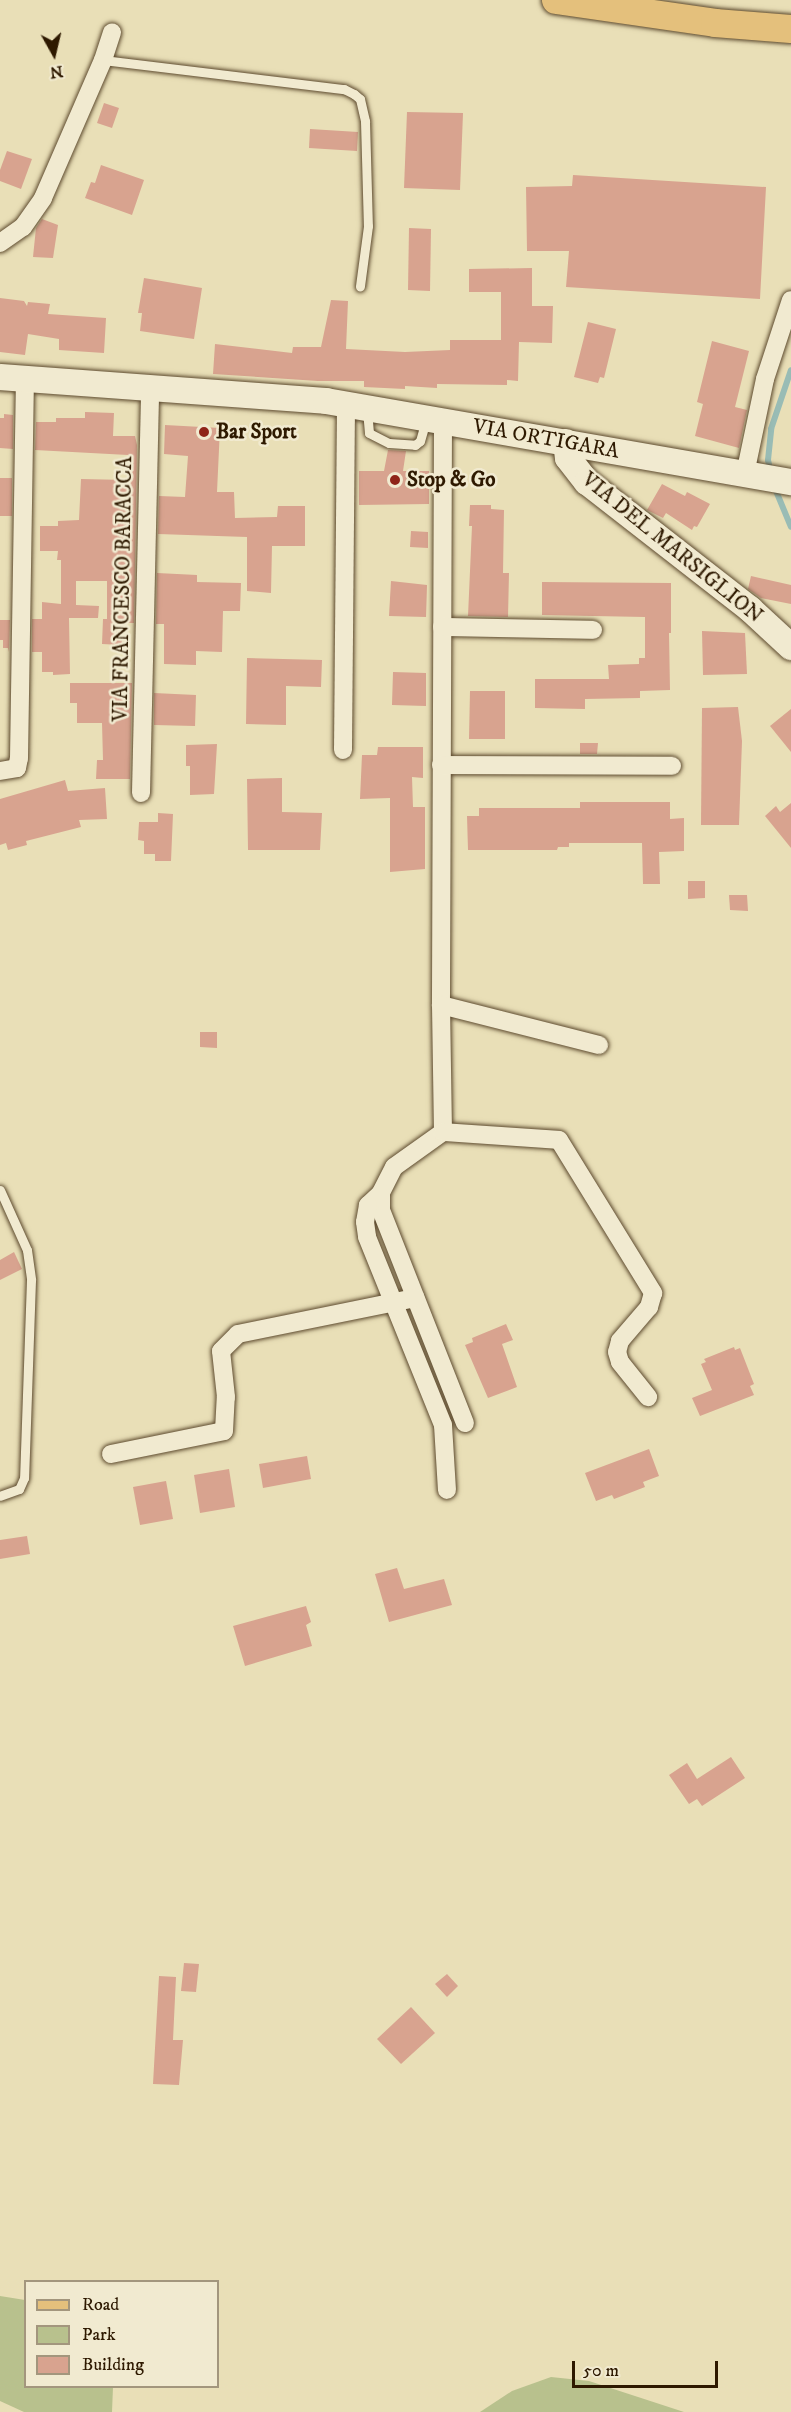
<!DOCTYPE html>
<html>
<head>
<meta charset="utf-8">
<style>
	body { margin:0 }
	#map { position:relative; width:791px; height:2412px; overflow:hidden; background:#e9dfb7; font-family:"IM FELL DW Pica",serif }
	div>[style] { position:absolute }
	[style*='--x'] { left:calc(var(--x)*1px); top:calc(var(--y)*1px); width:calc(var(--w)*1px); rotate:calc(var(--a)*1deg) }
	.green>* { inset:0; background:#b8c18d }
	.stream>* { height:6px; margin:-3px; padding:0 3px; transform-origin:3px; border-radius:3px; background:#99bcb5 }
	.building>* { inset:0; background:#d8a38f }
	.roads { filter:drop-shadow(0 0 2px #5d4a2e) drop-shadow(0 0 2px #5d4a2e) }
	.lane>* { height:9px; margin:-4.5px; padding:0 4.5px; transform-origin:4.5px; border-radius:4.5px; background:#f1ead0 }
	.street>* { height:18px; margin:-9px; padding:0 9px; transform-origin:9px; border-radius:9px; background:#f1ead0 }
	.secondary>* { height:26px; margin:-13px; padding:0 13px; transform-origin:13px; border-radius:13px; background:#f1ead0 }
	.primary>* { height:28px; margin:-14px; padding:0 14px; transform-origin:14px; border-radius:14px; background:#e4c07c }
	.dots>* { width:16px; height:16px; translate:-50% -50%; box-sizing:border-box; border:3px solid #f1ead0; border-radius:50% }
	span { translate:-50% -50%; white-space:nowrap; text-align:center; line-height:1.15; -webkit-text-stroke:5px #f1ead0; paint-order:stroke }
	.poi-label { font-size:21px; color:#2e1900; font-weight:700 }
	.left { translate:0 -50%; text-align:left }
	.street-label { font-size:21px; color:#2e1900 }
	.legend { position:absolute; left:24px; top:2280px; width:195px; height:108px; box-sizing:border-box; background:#f1ead0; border:2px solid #a3967d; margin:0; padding:8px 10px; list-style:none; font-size:18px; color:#2e1900 }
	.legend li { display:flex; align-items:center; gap:12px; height:30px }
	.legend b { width:30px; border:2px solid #a3967d }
	.north { position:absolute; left:24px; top:24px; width:60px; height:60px; -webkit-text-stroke:4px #f1ead0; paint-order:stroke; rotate:172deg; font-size:16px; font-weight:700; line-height:24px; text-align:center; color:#2e1900 }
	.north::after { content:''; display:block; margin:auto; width:21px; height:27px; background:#2e1900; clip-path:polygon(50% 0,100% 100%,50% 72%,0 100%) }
	.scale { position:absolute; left:572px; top:2361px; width:146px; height:27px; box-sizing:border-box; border:3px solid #2e1900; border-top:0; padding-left:8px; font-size:18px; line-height:21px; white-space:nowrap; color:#2e1900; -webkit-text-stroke:4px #f1ead0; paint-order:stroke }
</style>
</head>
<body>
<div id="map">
	<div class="green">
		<i style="clip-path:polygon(0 2296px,25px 2300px,26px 2386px,113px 2387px,112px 2412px,24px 2412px,0 2401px)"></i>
		<i style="clip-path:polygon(551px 2377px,589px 2381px,684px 2412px,480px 2412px,512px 2391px)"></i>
	</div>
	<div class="stream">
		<i style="--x:771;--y:473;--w:13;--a:-103"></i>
		<i style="--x:768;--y:460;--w:31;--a:-84"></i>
		<i style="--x:771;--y:429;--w:62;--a:-71.3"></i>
		<i style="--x:774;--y:486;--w:44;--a:67.5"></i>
	</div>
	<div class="building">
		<i style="clip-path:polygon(104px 103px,119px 108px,112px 128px,97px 123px)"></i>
		<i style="clip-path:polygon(407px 112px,463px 113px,460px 190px,404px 188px)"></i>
		<i style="clip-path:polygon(310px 129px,358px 132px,357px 151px,309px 148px)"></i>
		<i style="clip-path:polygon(7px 151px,32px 159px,21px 189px,0 181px,0 170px)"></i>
		<i style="clip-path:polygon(101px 165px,144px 180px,132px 215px,85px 198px,91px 182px,95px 183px)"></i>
		<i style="clip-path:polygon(573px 175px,766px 187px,760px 299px,566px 287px,569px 251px,527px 251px,526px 187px,572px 186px)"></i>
		<i style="clip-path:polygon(42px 219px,58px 225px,53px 258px,33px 257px,36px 228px)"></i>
		<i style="clip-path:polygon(409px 228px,431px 229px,430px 291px,408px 290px)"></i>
		<i style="clip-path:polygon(532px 268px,532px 306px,553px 306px,552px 343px,519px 342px,518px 381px,507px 380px,507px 385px,437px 384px,437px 388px,405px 386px,405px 389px,364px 387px,364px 381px,318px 381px,213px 374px,215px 344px,292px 353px,293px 347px,321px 347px,331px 300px,348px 301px,346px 349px,405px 352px,450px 350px,450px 340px,501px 340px,501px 292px,469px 292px,469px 269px)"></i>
		<i style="clip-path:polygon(144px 278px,202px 288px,194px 339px,140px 331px,142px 313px,138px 313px)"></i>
		<i style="clip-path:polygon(0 298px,24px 301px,27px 306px,28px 302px,50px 304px,48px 314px,106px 318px,104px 353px,59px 350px,59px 339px,28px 334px,25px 355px,0 352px)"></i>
		<i style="clip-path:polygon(588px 322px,616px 329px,604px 378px,600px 377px,598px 383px,574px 377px)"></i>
		<i style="clip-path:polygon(712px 341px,749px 351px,735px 407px,747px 410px,739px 448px,695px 436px,703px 404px,697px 402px)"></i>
		<i style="clip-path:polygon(85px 412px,114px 413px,113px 436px,135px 436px,137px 445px,134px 623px,122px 623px,122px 645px,102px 644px,103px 619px,107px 619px,107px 581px,76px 581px,76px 605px,99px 606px,98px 618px,69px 618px,70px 674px,53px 675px,53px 672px,42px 672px,42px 652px,32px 652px,32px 619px,42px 619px,42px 602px,61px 604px,61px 560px,57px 560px,58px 551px,40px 551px,40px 526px,58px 526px,58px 521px,79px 520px,81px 479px,127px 480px,128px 455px,35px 450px,36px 422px,56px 422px,56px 418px,85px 418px)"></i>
		<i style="clip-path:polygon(4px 414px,13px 415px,13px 449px,0 448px,0 418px,4px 418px)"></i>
		<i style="clip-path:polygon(165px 425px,220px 428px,217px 492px,234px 492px,235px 518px,277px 517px,278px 506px,305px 506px,305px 546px,272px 546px,271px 593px,247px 591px,247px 537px,158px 534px,159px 496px,185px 497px,188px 456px,164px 454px)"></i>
		<i style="clip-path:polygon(388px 450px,406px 451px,403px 471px,429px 471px,429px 504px,359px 505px,359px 471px,384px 471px)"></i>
		<i style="clip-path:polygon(0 478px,12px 478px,12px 516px,0 516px)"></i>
		<i style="clip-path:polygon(662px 484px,685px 496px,687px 492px,710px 504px,697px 527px,694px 526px,692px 530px,666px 513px,663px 518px,647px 510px)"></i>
		<i style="clip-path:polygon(470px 505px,491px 505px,491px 509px,504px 510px,503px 573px,509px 573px,508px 617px,468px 616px,472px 526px,469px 526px)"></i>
		<i style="clip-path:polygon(411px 531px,428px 532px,428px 548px,410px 547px)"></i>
		<i style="clip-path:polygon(157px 573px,197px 575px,197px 582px,241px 583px,240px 611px,223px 611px,222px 652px,196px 651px,196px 665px,164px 664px,164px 624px,156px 624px)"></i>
		<i style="clip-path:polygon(751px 576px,791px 585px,791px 604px,761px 598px,748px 589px)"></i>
		<i style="clip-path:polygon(391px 581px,427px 585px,426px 617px,389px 616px)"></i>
		<i style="clip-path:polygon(542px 582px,671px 583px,671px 633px,669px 633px,670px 690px,640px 691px,640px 698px,585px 699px,585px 709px,535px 708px,535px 679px,609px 679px,608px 665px,639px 664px,639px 658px,645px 658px,645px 617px,542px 615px)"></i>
		<i style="clip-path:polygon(0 620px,10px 620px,9px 652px,8px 648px,3px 648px,3px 640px,0 640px)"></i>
		<i style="clip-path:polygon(702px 631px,745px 633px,747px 674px,703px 675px)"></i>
		<i style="clip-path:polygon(247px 658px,322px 660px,321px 687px,286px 686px,286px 725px,246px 724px)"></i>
		<i style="clip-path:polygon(393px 672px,426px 673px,426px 706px,392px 705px)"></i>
		<i style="clip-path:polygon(70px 683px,132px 683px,130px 779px,96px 779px,97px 760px,103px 760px,102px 723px,77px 723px,77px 703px,70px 703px)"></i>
		<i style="clip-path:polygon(470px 691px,505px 691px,505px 739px,469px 739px)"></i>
		<i style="clip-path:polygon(154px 693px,196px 695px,195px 726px,154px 725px)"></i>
		<i style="clip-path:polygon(738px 707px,742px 741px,739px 825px,701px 825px,702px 708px)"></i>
		<i style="clip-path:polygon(791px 709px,791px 752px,770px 726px)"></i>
		<i style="clip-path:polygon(580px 743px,598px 743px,597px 754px,580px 754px)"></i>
		<i style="clip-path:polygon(217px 744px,214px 794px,190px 795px,190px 766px,186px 766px,186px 745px)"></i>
		<i style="clip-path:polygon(378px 747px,423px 747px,423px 778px,412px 777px,413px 807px,425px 807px,425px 869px,390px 872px,390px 798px,360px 799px,362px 755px,377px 755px)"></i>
		<i style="clip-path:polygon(282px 778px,282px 812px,322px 813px,320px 850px,248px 850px,247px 779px)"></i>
		<i style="clip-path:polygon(65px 780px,68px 791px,105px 788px,107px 819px,79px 820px,81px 827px,26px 841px,27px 845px,8px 850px,6px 843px,0 845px,0 799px)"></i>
		<i style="clip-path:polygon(580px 802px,670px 802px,670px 819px,684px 818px,684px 851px,659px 852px,660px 884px,643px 884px,642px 843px,569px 843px,569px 847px,558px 847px,557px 850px,468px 850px,467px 816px,479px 816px,479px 808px,580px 808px)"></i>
		<i style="clip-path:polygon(791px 803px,791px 848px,765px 816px,776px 806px,780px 812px)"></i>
		<i style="clip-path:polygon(158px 813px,173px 814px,171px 861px,155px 861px,155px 854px,144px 854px,144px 841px,138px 840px,139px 822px,158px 822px)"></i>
		<i style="clip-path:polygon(688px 881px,705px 881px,705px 898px,688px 899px)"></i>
		<i style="clip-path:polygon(729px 895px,747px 895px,748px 911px,730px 910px)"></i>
		<i style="clip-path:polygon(200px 1032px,217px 1032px,217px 1048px,200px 1047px)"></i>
		<i style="clip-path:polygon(14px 1252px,22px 1269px,0 1280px,0 1260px)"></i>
		<i style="clip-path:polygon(506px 1324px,513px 1340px,502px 1344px,517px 1387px,488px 1398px,465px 1345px,473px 1342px,472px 1338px)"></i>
		<i style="clip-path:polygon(734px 1347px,735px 1350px,740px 1348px,754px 1384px,750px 1386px,754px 1395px,700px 1416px,692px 1398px,712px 1390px,701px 1364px,706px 1362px,704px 1359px)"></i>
		<i style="clip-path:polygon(649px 1449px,659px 1476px,643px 1482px,645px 1487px,614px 1499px,612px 1495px,596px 1501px,585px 1473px)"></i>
		<i style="clip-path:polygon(307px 1456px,311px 1479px,263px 1488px,259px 1464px)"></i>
		<i style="clip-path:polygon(229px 1469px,235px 1507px,200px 1513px,194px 1475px)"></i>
		<i style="clip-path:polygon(166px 1481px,173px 1519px,140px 1525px,133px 1487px)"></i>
		<i style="clip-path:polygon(27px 1536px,30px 1554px,0 1559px,0 1540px)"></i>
		<i style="clip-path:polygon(397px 1568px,404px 1589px,444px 1579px,452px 1605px,389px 1622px,375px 1574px)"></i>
		<i style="clip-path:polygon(306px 1606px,311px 1622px,306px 1625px,312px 1646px,245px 1666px,233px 1626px)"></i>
		<i style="clip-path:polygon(731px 1757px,745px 1778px,702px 1806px,697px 1799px,689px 1804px,669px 1775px,687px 1763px,697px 1779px)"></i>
		<i style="clip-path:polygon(184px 1963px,199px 1964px,196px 1992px,181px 1991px)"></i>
		<i style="clip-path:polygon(447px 1974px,458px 1986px,447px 1997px,435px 1984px)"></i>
		<i style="clip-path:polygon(159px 1976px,176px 1977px,173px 2040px,183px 2040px,179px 2085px,153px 2084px)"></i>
		<i style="clip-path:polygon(411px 2007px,435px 2033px,401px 2064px,377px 2039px)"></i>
	</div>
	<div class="roads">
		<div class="lane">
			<i style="--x:103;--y:60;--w:243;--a:6.9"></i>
			<i style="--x:344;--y:89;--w:11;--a:27"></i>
			<i style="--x:354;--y:94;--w:8;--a:40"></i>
			<i style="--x:360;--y:99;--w:23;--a:77"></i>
			<i style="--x:365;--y:121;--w:105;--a:88.4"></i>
			<i style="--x:368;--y:226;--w:61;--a:97.6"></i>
			<i style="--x:367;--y:410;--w:23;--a:85"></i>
			<i style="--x:369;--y:433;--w:22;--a:27"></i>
			<i style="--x:389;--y:443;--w:26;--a:4"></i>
			<i style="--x:415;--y:445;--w:6;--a:-39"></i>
			<i style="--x:420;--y:441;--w:22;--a:-74"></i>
			<i style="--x:0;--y:1190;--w:66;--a:65.8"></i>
			<i style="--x:27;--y:1250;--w:30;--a:82"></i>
			<i style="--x:31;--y:1280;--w:198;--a:92"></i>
			<i style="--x:24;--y:1478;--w:12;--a:114"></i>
			<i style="--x:19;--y:1489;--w:20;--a:160"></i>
		</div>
		<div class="street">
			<i style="--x:0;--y:243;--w:28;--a:-35"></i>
			<i style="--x:23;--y:227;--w:35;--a:-55"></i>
			<i style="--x:43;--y:198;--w:150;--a:-66.5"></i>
			<i style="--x:103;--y:60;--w:29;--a:-72"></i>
			<i style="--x:443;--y:420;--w:585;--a:90.2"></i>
			<i style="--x:441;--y:1005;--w:127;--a:89.1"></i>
			<i style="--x:443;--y:1132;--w:60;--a:144.5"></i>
			<i style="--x:394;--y:1167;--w:29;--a:117"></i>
			<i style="--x:381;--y:1193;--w:17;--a:90"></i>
			<i style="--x:381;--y:1210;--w:229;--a:68.5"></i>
			<i style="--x:745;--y:474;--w:97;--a:-78.1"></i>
			<i style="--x:765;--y:379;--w:83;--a:-71.8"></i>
			<i style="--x:442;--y:627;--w:151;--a:1.1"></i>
			<i style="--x:343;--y:750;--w:346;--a:-89.5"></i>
			<i style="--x:441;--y:765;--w:231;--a:0.2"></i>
			<i style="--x:0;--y:771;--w:17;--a:-10"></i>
			<i style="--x:17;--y:768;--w:10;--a:-79"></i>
			<i style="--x:19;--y:758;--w:379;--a:-89.1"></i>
			<i style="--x:141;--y:793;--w:406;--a:-88.7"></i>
			<i style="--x:441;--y:1005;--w:163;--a:14.2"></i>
			<i style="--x:443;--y:1132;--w:116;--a:3.9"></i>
			<i style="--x:559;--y:1140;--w:180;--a:58.4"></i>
			<i style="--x:653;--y:1293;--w:15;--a:106"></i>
			<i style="--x:649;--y:1307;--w:45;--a:130.5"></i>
			<i style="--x:620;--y:1341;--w:11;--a:105"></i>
			<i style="--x:617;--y:1352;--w:10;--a:73"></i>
			<i style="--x:620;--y:1362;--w:45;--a:51.3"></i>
			<i style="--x:381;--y:1193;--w:18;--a:137"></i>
			<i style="--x:368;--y:1205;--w:17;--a:100"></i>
			<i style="--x:365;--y:1222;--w:15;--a:82"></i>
			<i style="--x:367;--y:1237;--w:203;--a:68"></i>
			<i style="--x:443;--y:1425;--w:65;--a:86.5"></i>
			<i style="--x:111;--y:1454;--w:115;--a:-11.5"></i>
			<i style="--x:224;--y:1431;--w:34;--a:-87"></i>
			<i style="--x:226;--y:1397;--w:46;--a:-96.2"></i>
			<i style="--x:221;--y:1351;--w:24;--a:-45"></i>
			<i style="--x:238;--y:1334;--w:181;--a:-11.5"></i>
		</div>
		<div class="secondary">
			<i style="--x:0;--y:377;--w:327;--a:4.2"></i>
			<i style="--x:326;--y:401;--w:472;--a:9.9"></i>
			<i style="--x:566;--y:442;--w:16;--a:83"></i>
			<i style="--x:568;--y:458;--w:31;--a:52"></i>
			<i style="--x:587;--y:482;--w:207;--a:37.9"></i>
			<i style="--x:750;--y:609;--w:56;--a:42.8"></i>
		</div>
		<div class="primary">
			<i style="--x:556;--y:0;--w:161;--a:8.2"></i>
			<i style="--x:715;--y:23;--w:76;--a:4.5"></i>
		</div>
	</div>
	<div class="dots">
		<i style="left:204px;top:432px;background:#8f2418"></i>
		<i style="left:395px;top:480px;background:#8f2418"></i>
	</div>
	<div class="poi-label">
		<span class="left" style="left:216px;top:432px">Bar Sport</span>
		<span class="left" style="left:407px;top:480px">Stop &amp; Go</span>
	</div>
	<div class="street-label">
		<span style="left:546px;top:439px;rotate:10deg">VIA ORTIGARA</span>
		<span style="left:672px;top:548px;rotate:39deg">VIA DEL MARSIGLION</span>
		<span style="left:123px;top:589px;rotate:-89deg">VIA FRANCESCO BARACCA</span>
	</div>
	<ul class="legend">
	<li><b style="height:8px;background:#e4c07c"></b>Road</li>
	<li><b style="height:16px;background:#b8c18d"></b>Park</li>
	<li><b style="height:16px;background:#d8a38f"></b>Building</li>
	</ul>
	<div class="north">N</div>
	<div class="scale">50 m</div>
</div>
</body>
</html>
